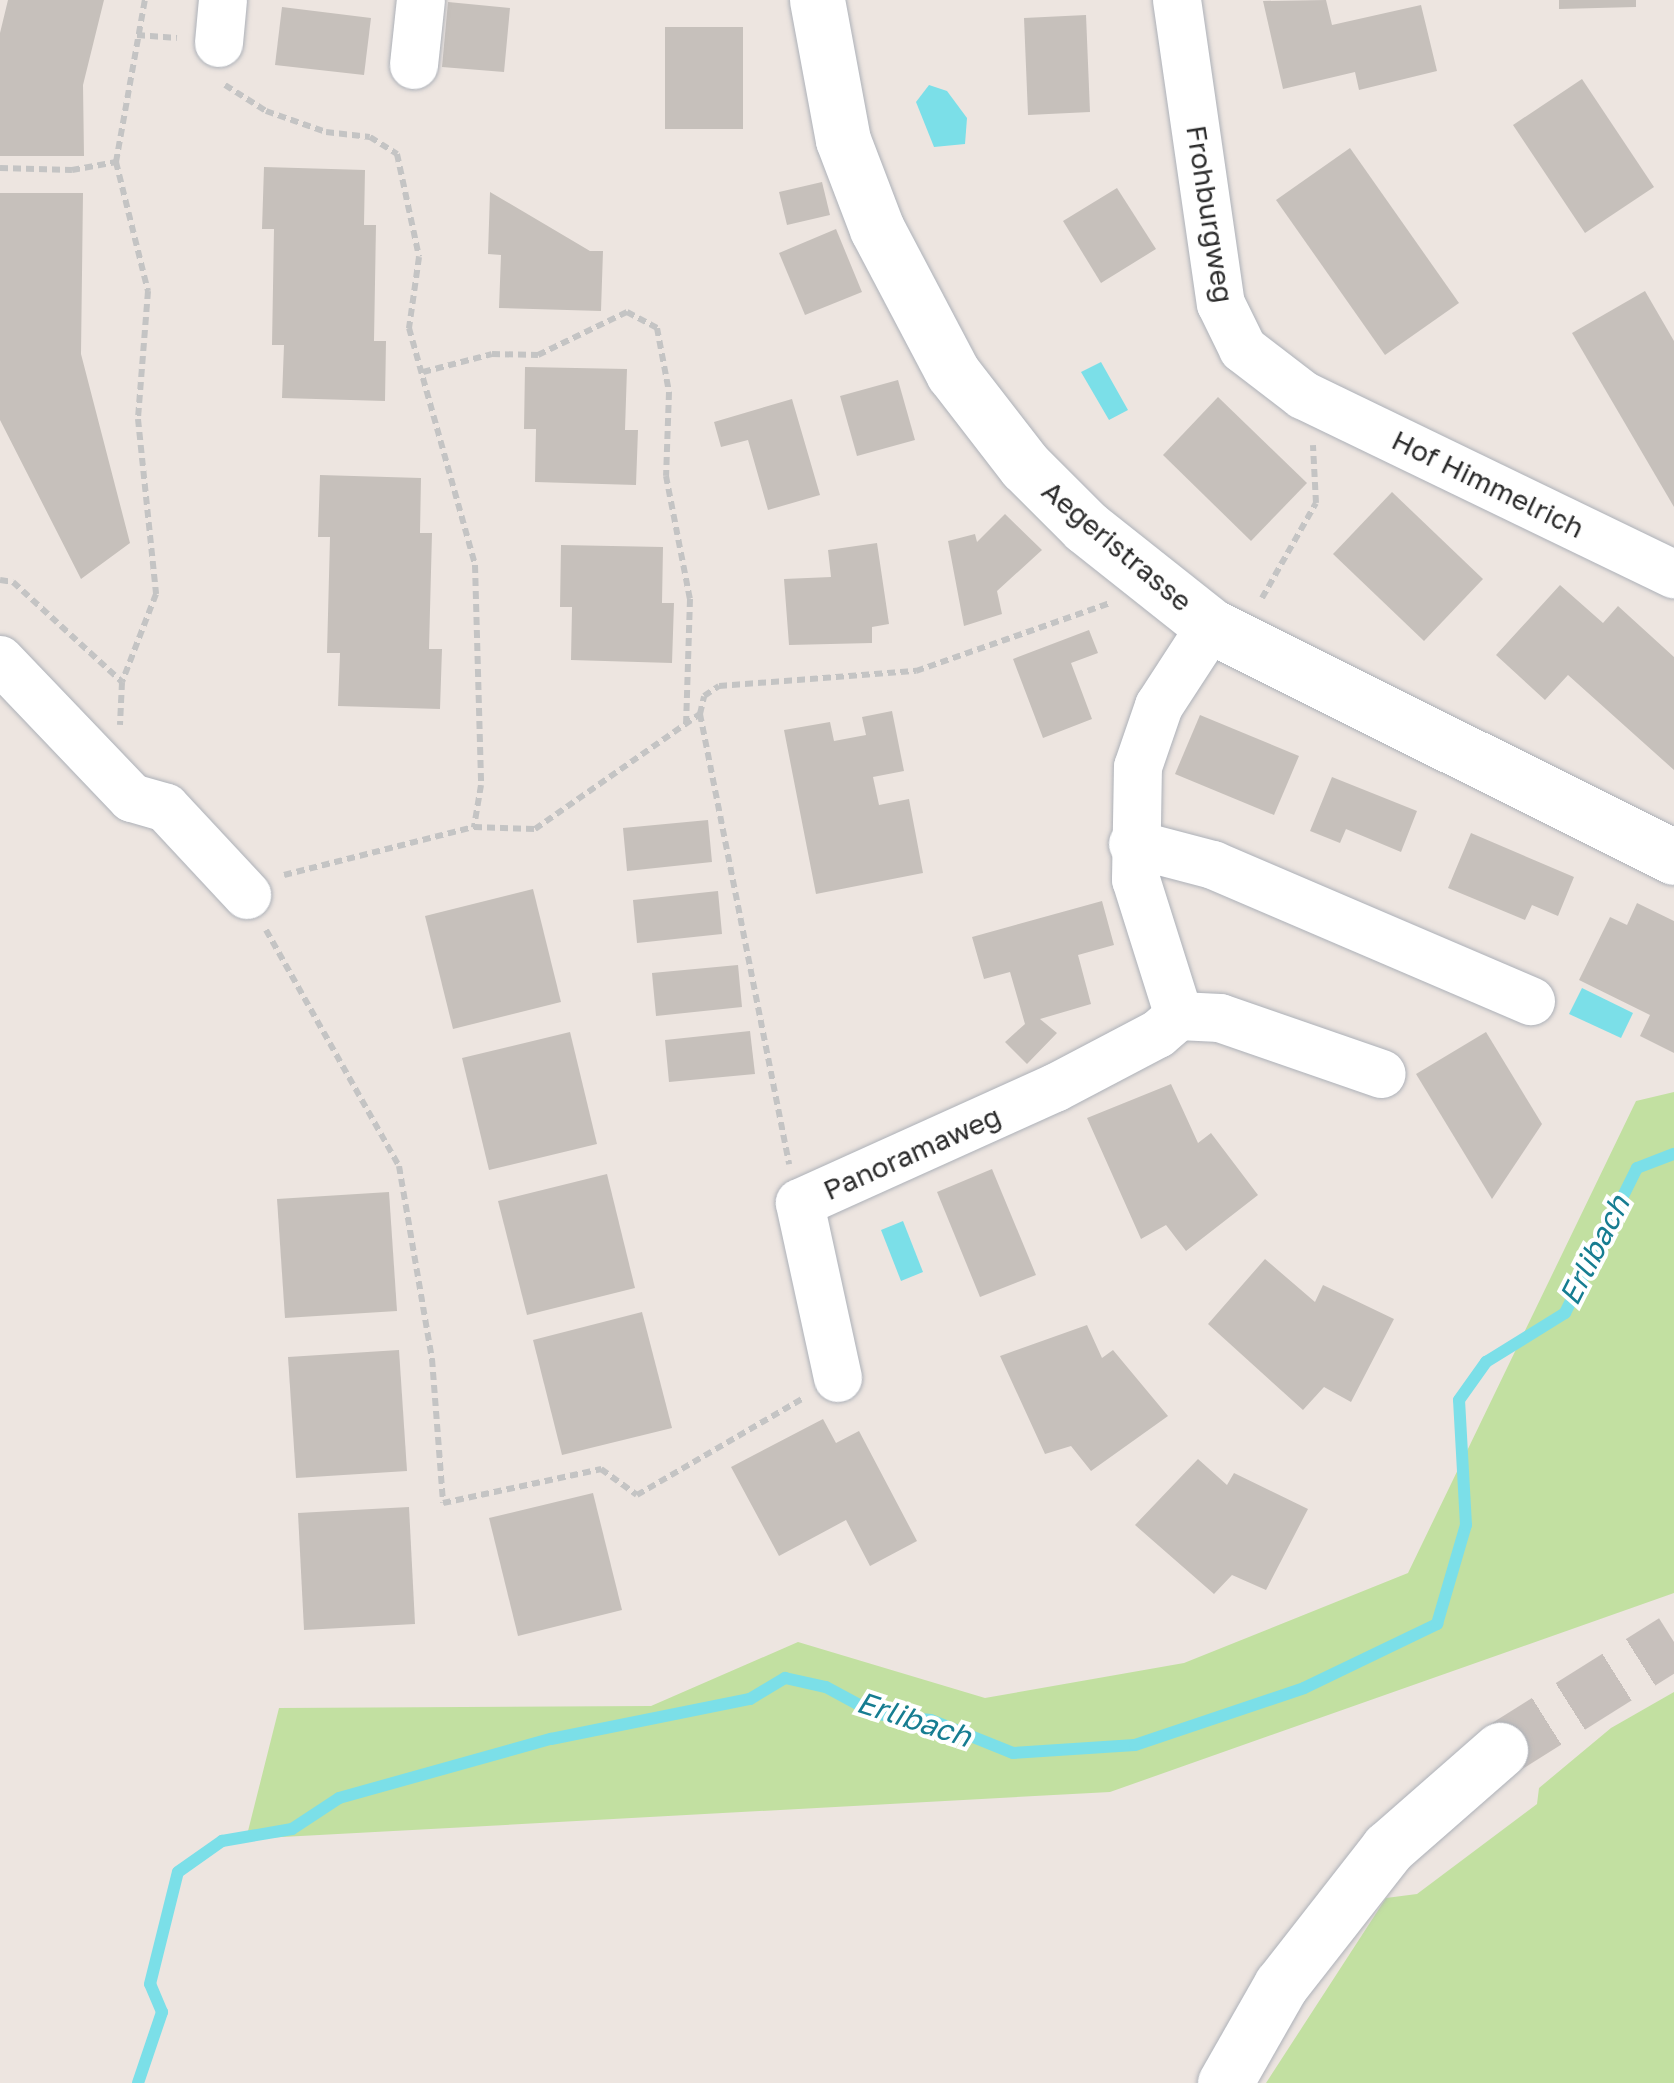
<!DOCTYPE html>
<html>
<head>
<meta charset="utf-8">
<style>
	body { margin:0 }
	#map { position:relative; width:1674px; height:2083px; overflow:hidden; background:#ede5e0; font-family:"Golos Text",sans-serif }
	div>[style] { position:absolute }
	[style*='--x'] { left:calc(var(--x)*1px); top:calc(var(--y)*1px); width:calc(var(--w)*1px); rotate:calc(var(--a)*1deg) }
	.green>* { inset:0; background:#c2e0a1 }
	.water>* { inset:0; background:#7bdfe8 }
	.stream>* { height:12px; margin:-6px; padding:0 6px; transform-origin:6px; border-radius:6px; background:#7bdfe8 }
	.building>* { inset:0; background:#c6c0bb }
	.secondary-tunnel>* { height:55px; margin-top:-27.5px; transform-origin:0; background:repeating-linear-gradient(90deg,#c7c0bc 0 55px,transparent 0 83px) }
	.path>* { height:6px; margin-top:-3px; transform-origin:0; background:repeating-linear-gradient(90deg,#c4c4c4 0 8px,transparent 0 13px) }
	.roads { filter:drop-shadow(0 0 2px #adb1b8) drop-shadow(0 0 2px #adb1b8) }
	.street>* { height:48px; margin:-24px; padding:0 24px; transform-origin:24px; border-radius:24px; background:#fff }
	.secondary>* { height:55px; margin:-27.5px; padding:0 27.5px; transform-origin:27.5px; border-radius:27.5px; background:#fff }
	span { translate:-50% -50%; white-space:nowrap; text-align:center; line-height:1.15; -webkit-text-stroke:8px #fff; paint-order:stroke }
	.street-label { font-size:28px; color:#2d2d2d }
	.water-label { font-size:30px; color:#167d91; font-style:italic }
</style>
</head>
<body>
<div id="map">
	<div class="green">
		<i style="clip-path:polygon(1674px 1092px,1674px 1593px,1110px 1792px,246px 1839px,279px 1708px,651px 1706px,798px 1642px,985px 1698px,1184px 1663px,1408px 1573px,1636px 1101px)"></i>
		<i style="clip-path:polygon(1674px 1692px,1674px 2083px,1266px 2083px,1386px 1898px,1417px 1894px,1537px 1804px,1539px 1788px,1611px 1728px)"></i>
	</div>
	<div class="water">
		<i style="clip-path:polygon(929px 85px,947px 91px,967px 118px,965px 144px,934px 147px,916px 102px)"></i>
		<i style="clip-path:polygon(1101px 362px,1128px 410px,1109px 420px,1081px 372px)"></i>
		<i style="clip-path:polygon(1582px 988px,1633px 1013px,1621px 1038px,1569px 1014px)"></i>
		<i style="clip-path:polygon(903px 1221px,923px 1272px,901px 1281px,881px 1230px)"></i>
	</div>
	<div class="stream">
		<i style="--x:138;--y:2083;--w:75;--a:-71.3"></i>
		<i style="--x:162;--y:2012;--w:30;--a:-113"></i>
		<i style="--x:150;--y:1984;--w:115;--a:-76"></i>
		<i style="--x:178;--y:1872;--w:54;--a:-35.2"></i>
		<i style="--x:222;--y:1841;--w:71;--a:-9.7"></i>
		<i style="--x:292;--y:1829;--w:56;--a:-33.4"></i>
		<i style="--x:339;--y:1798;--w:220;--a:-15.6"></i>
		<i style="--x:551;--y:1739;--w:203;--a:-11.4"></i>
		<i style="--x:750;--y:1699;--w:41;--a:-31"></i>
		<i style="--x:785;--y:1678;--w:42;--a:12.4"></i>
		<i style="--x:826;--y:1687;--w:57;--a:28.4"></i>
		<i style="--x:876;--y:1714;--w:55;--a:6.2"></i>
		<i style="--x:931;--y:1720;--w:88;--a:21.9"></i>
		<i style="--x:1013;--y:1753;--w:122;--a:-3.8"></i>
		<i style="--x:1135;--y:1745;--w:178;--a:-18.6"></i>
		<i style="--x:1304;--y:1688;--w:148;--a:-25.7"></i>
		<i style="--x:1437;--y:1624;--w:103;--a:-73.7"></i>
		<i style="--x:1466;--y:1525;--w:125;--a:-93.2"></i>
		<i style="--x:1459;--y:1400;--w:47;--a:-54.6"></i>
		<i style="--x:1486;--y:1362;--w:93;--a:-31.8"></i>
		<i style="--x:1565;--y:1313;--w:162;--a:-63.6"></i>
		<i style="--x:1637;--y:1168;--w:40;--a:-21"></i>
	</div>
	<div class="building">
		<i style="clip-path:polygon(8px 0,104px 0,83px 85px,84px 156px,0 156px,0 33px)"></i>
		<i style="clip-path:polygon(1326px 0,1332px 25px,1421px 5px,1437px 71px,1359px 90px,1355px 72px,1283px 89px,1263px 1px)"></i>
		<i style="clip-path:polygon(1559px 0,1636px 0,1636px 7px,1559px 9px)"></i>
		<i style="clip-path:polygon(448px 2px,510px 8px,504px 72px,442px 67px)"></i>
		<i style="clip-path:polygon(282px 7px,371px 18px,364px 75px,275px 65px)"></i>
		<i style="clip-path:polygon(1086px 15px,1090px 112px,1028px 115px,1024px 18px)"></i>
		<i style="clip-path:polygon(665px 27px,743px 27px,743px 129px,665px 129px)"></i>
		<i style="clip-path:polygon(1582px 79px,1654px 187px,1585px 233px,1513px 125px)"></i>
		<i style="clip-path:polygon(1350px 148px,1459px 303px,1385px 355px,1276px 200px)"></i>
		<i style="clip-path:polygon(264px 167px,365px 170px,364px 225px,376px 225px,374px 341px,386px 341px,385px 401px,282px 398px,284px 345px,272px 345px,274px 229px,262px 229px)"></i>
		<i style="clip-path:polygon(822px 182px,830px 215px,787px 225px,779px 192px)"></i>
		<i style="clip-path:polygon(1117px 188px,1156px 249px,1101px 283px,1063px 221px)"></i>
		<i style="clip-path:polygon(490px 192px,590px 251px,603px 251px,601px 311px,499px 308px,501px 255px,488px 254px)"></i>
		<i style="clip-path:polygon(0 193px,83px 193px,81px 354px,130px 543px,81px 579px,0 420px)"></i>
		<i style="clip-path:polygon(836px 229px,862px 292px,805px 315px,779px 253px)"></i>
		<i style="clip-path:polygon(1645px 291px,1674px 341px,1674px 507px,1572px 333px)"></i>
		<i style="clip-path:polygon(525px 367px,627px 369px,625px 430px,638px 430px,636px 485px,535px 482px,536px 429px,524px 429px)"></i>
		<i style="clip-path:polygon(898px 380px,915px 440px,857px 456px,840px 396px)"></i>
		<i style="clip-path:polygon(1218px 397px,1307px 483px,1251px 541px,1163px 455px)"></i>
		<i style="clip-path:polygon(792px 399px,820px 495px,768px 510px,748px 440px,721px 447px,714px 422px)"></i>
		<i style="clip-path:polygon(320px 475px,421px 478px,420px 533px,432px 533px,429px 649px,442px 649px,440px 709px,338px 706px,340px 653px,327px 653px,330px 537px,318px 537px)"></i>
		<i style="clip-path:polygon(1392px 492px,1483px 579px,1424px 641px,1333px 554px)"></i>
		<i style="clip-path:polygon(1005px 514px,1042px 550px,997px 591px,1002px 614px,964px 626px,948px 541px,975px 534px,977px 542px)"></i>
		<i style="clip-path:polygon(877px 543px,889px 624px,872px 627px,872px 643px,789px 645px,784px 579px,831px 577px,828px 550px)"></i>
		<i style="clip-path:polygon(561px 545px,663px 547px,662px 603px,674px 603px,672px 663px,571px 660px,572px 607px,560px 607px)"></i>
		<i style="clip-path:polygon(1560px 585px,1603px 623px,1618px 606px,1674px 657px,1674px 770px,1568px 675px,1545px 700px,1496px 655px)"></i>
		<i style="clip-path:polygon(1089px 630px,1098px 653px,1071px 663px,1092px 719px,1043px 738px,1013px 659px)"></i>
		<i style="clip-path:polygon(892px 711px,904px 771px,873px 777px,879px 805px,909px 799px,923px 873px,816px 894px,784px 730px,830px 722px,834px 741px,866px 735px,862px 717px)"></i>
		<i style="clip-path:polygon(1200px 715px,1299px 756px,1274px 815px,1175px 774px)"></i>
		<i style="clip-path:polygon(1332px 777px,1417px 811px,1401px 852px,1346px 829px,1340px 843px,1310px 831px)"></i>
		<i style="clip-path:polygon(708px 820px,712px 862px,627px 871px,623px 828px)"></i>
		<i style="clip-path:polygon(1471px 833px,1574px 877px,1558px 916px,1532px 905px,1525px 920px,1448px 888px)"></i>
		<i style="clip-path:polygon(533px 889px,561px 1002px,453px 1029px,425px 916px)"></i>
		<i style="clip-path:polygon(718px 891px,722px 934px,637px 943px,633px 900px)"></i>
		<i style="clip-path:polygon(1102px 901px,1114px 945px,1078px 955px,1091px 1004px,1040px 1019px,1057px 1033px,1027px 1064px,1005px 1042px,1025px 1024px,1010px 972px,984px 979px,972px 937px)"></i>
		<i style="clip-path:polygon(1637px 903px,1674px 921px,1674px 1053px,1640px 1036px,1650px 1015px,1579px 980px,1610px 917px,1627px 925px)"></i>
		<i style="clip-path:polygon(738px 965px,742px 1007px,656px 1016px,652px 973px)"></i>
		<i style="clip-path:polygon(750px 1031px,755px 1074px,669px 1082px,665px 1040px)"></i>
		<i style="clip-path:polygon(570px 1032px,597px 1144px,489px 1170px,462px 1058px)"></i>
		<i style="clip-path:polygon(1486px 1032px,1542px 1124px,1492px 1199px,1416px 1074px)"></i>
		<i style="clip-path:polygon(1171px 1084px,1198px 1143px,1211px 1133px,1258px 1195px,1186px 1251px,1166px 1225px,1141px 1239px,1087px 1118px)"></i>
		<i style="clip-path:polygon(992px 1169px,1036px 1275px,980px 1297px,937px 1192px)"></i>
		<i style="clip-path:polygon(607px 1174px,635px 1288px,527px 1315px,498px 1201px)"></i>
		<i style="clip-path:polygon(389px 1192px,397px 1311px,285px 1318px,277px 1199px)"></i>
		<i style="clip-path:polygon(1265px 1259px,1315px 1302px,1323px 1285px,1394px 1319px,1351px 1402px,1324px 1387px,1303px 1410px,1208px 1324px)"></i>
		<i style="clip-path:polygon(642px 1312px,672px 1428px,562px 1455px,533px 1340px)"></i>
		<i style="clip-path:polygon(1087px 1325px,1102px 1358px,1113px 1350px,1168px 1416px,1091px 1471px,1071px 1446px,1045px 1454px,1000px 1356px)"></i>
		<i style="clip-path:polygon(399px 1350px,407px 1471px,296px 1478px,288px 1357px)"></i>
		<i style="clip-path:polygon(823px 1419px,836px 1443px,859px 1431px,917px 1541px,870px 1566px,846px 1520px,779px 1556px,731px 1467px)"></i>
		<i style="clip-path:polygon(1198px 1459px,1227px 1485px,1234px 1473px,1308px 1509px,1266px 1590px,1232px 1575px,1214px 1594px,1135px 1525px)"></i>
		<i style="clip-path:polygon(593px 1493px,622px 1610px,518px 1636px,489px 1518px)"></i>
		<i style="clip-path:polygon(409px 1507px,415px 1624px,304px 1630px,298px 1513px)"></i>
	</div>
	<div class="secondary-tunnel">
		<i style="--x:1500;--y:1750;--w:205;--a:-32.1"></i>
	</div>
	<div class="path">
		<i style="--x:137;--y:35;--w:40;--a:4.3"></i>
		<i style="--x:225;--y:85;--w:49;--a:32.4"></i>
		<i style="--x:266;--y:111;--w:64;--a:19.3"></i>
		<i style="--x:326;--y:132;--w:44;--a:6.5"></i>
		<i style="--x:370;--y:137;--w:32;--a:32"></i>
		<i style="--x:397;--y:154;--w:105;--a:77.9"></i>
		<i style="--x:419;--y:257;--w:72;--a:98"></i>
		<i style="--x:409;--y:328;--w:246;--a:74.4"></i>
		<i style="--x:475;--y:565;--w:220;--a:88.4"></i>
		<i style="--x:481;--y:785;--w:43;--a:99.5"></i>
		<i style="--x:116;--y:162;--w:133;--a:76.1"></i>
		<i style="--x:148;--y:291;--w:128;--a:94.5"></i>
		<i style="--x:138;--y:419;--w:176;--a:84.1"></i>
		<i style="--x:156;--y:594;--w:94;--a:111.1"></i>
		<i style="--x:122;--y:682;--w:43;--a:92.7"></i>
		<i style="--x:0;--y:168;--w:72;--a:1.6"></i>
		<i style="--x:72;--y:170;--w:45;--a:-10.3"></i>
		<i style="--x:116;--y:162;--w:165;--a:-79.9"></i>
		<i style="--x:423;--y:372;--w:71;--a:-14.6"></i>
		<i style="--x:492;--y:354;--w:46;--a:1.2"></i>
		<i style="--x:538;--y:355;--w:99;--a:-25.8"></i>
		<i style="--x:627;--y:312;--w:34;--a:28"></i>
		<i style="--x:657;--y:328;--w:65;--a:79.4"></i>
		<i style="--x:669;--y:392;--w:84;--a:92"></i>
		<i style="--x:666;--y:476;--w:125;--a:79"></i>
		<i style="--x:690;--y:599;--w:124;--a:91.8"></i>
		<i style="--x:0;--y:580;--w:13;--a:9"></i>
		<i style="--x:13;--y:582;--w:148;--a:42.5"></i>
		<i style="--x:1262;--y:598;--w:109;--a:-60.4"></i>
		<i style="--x:1316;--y:503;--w:58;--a:-93"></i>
		<i style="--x:700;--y:714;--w:459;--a:78.8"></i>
		<i style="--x:284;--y:875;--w:196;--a:-14.2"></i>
		<i style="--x:474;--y:827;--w:61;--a:1.9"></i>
		<i style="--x:535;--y:829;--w:201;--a:-34.9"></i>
		<i style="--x:700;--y:714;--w:18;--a:-77"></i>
		<i style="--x:704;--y:696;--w:18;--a:-34"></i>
		<i style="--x:719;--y:686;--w:198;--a:-4.4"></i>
		<i style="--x:916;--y:671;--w:206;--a:-19.3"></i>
		<i style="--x:266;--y:930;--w:271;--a:60.6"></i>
		<i style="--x:399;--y:1166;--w:196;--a:80.3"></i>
		<i style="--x:432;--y:1359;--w:144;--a:85.6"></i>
		<i style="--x:443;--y:1503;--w:162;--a:-12.1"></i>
		<i style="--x:601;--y:1469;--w:44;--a:35.8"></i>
		<i style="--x:637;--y:1495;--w:191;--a:-30.2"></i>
	</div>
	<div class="roads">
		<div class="street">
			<i style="--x:1177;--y:0;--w:307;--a:81.8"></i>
			<i style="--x:1221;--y:304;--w:50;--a:63.9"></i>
			<i style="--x:1243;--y:349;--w:76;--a:37.5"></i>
			<i style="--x:1303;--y:395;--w:412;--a:25.8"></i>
			<i style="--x:219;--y:43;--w:43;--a:-84.7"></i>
			<i style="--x:414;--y:65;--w:65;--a:-83.9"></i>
			<i style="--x:0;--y:660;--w:191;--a:46.3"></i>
			<i style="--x:132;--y:798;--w:35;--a:16"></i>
			<i style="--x:166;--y:808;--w:119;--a:47"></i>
			<i style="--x:1133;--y:844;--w:83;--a:14.7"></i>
			<i style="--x:1213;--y:865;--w:346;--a:23.2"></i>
			<i style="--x:1179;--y:1016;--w:41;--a:2.8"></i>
			<i style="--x:1220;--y:1018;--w:171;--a:19.1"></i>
			<i style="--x:838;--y:1378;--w:179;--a:-102.3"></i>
			<i style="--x:800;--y:1203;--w:280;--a:-24.3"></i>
			<i style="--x:1055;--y:1088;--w:116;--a:-27.7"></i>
			<i style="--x:1158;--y:1034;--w:28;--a:-41"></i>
			<i style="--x:1179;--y:1016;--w:143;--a:-107.5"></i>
			<i style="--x:1136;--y:880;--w:113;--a:-89"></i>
			<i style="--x:1138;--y:767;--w:65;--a:-71"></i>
			<i style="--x:1159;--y:706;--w:95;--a:-57"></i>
		</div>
		<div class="secondary">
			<i style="--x:817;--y:0;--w:142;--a:79.5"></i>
			<i style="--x:843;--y:140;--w:95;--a:69.1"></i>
			<i style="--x:877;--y:229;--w:163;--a:62.2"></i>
			<i style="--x:953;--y:373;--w:118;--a:52.3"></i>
			<i style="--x:1025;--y:466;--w:86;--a:45"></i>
			<i style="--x:1086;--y:527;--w:159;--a:38.4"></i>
			<i style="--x:1211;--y:626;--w:517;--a:26.52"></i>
			<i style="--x:1225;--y:2083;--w:113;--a:-60.3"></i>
			<i style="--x:1281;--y:1985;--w:174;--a:-52"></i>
			<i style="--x:1388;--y:1848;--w:149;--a:-41.2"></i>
		</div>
	</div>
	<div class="street-label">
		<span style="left:1210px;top:214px;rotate:81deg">Frohburgweg</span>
		<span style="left:1488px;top:484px;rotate:26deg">Hof Himmelrich</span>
		<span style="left:1117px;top:546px;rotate:40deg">Aegeristrasse</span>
		<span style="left:912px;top:1153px;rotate:-24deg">Panoramaweg</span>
	</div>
	<div class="water-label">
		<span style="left:1594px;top:1250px;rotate:-63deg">Erlibach</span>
		<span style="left:914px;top:1719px;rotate:18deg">Erlibach</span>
	</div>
</div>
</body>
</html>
